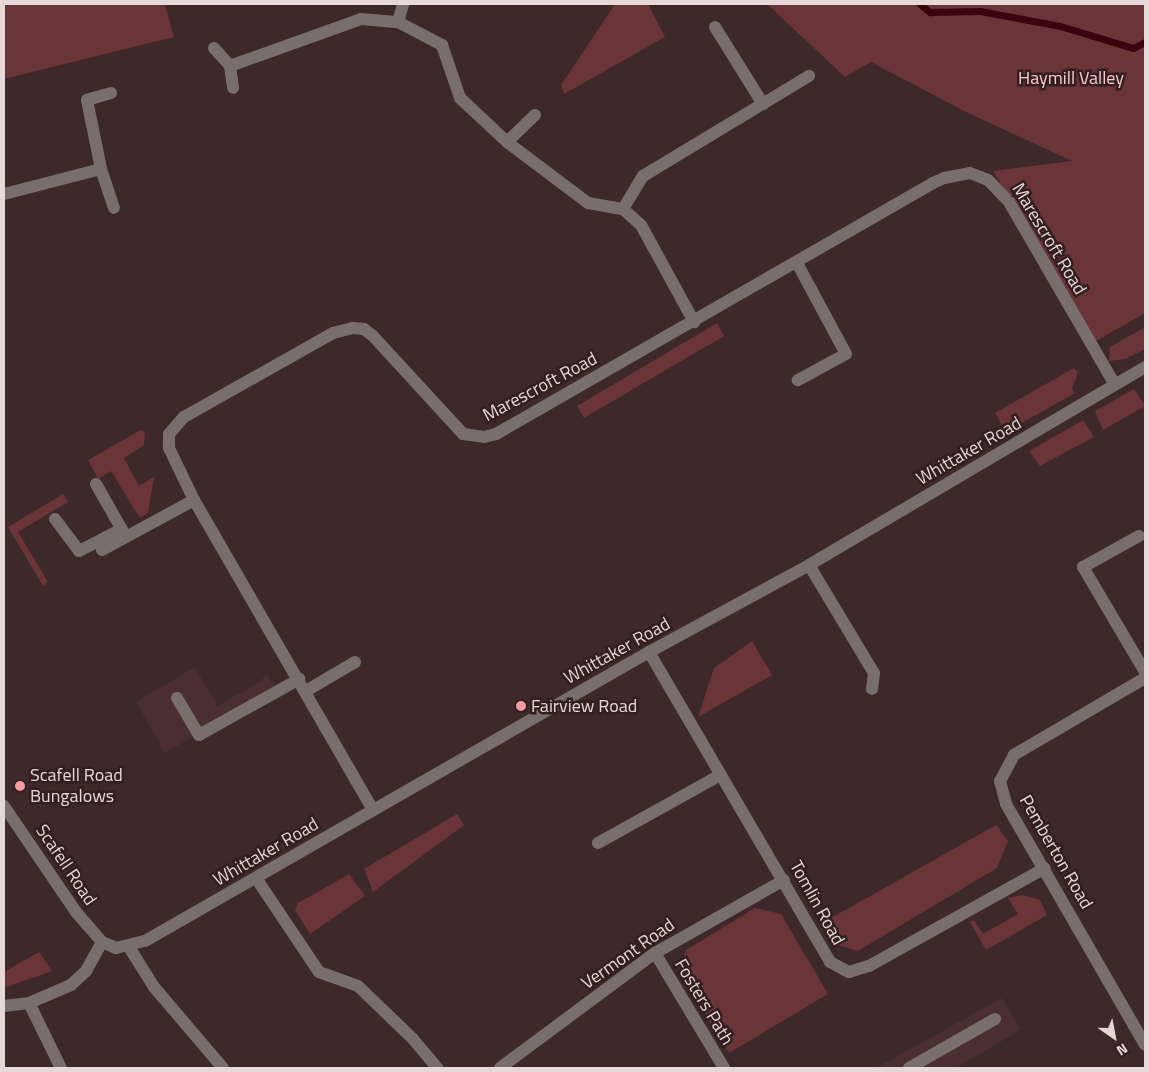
<!DOCTYPE html>
<html>
<head>
<meta charset="utf-8">
<style>
	body { margin:0 }
	#map { position:relative; width:1149px; height:1072px; overflow:hidden; background:#3d292a; font-family:"Titillium Web",sans-serif }
	div>[style] { position:absolute }
	[style*='--x'] { left:calc(var(--x)*1px); top:calc(var(--y)*1px); width:calc(var(--w)*1px); rotate:calc(var(--a)*1deg) }
	.built>* { inset:0; background:#4a2e30 }
	.green>* { inset:0; background:#6b3439 }
	.stream>* { height:7px; margin:-3.5px; padding:0 3.5px; transform-origin:3.5px; border-radius:3.5px; background:#3a030e }
	.minor>* { height:12px; margin:-6px; padding:0 6px; transform-origin:6px; border-radius:6px; background:#796e6e }
	.dots>* { width:14px; height:14px; translate:-50% -50%; box-sizing:border-box; border:2px solid #331f20; border-radius:50% }
	span { translate:-50% -50%; white-space:nowrap; text-align:center; line-height:1.15; -webkit-text-stroke:5px #331f20; paint-order:stroke }
	.park-label { font-size:18px; color:#fbcbcd }
	.street-label { font-size:18px; color:#e6d8d8 }
	.poi-label { font-size:18px; color:#e6d8d8 }
	.left { translate:0 -50%; text-align:left }
	.frame { position:absolute; inset:0; border:5px solid #e6d8d8; pointer-events:none }
	.north { position:absolute; left:1089px; top:1012px; width:50px; height:50px; -webkit-text-stroke:4px #331f20; paint-order:stroke; rotate:147deg; font-size:14px; font-weight:700; line-height:20px; text-align:center; color:#e6d8d8 }
	.north::after { content:''; display:block; margin:auto; width:18px; height:22px; background:#e6d8d8; clip-path:polygon(50% 0,100% 100%,50% 72%,0 100%) }
</style>
</head>
<body>
<div id="map">
	<div class="built">
		<i style="clip-path:polygon(195px 667px,217px 706px,260px 682px,267px 673px,279px 694px,267px 694px,165px 753px,136px 702px)"></i>
		<i style="clip-path:polygon(1002px 998px,1021px 1030px,955px 1068px,876px 1068px)"></i>
	</div>
	<div class="green">
		<i style="clip-path:polygon(4px 4px,165px 4px,174px 37px,4px 79px)"></i>
		<i style="clip-path:polygon(615px 4px,648px 4px,665px 37px,564px 94px,561px 85px)"></i>
		<i style="clip-path:polygon(767px 4px,1145px 4px,1145px 313px,1096px 341px,993px 171px,1072px 161px,966px 112px,871px 62px,845px 77px)"></i>
		<i style="clip-path:polygon(717px 323px,724px 336px,584px 418px,577px 406px)"></i>
		<i style="clip-path:polygon(1145px 327px,1145px 349px,1125px 359px,1109px 361px,1110px 347px)"></i>
		<i style="clip-path:polygon(1074px 368px,1078px 372px,1072px 389px,1075px 393px,1006px 432px,995px 413px)"></i>
		<i style="clip-path:polygon(1134px 389px,1145px 406px,1103px 430px,1095px 411px)"></i>
		<i style="clip-path:polygon(1083px 420px,1094px 437px,1040px 466px,1029px 451px)"></i>
		<i style="clip-path:polygon(141px 430px,145px 433px,144px 445px,124px 458px,139px 486px,154px 477px,148px 513px,140px 518px,111px 471px,98px 479px,88px 460px)"></i>
		<i style="clip-path:polygon(63px 494px,68px 502px,18px 532px,48px 582px,43px 586px,8px 527px)"></i>
		<i style="clip-path:polygon(752px 641px,772px 675px,698px 717px,714px 668px)"></i>
		<i style="clip-path:polygon(457px 814px,464px 825px,373px 892px,364px 869px)"></i>
		<i style="clip-path:polygon(996px 825px,1008px 841px,997px 868px,858px 951px,832px 943px,824px 922px)"></i>
		<i style="clip-path:polygon(349px 874px,365px 896px,310px 934px,295px 910px,298px 903px)"></i>
		<i style="clip-path:polygon(1023px 895px,1040px 900px,1047px 915px,986px 950px,970px 922px,974px 920px,983px 934px,1018px 914px,1008px 898px)"></i>
		<i style="clip-path:polygon(755px 908px,781px 914px,828px 994px,729px 1053px,679px 971px,686px 950px)"></i>
		<i style="clip-path:polygon(39px 952px,52px 971px,4px 988px,4px 972px)"></i>
	</div>
	<div class="stream">
		<i style="--x:920;--y:4;--w:13;--a:39"></i>
		<i style="--x:930;--y:12;--w:50;--a:-1.1"></i>
		<i style="--x:980;--y:11;--w:81;--a:10.6"></i>
		<i style="--x:1060;--y:26;--w:76;--a:16.8"></i>
		<i style="--x:1133;--y:48;--w:13;--a:-27"></i>
	</div>
	<div class="minor">
		<i style="--x:398;--y:22;--w:19;--a:-74"></i>
		<i style="--x:715;--y:27;--w:91;--a:58.1"></i>
		<i style="--x:214;--y:48;--w:24;--a:48"></i>
		<i style="--x:230;--y:66;--w:22;--a:82"></i>
		<i style="--x:230;--y:66;--w:139;--a:-19.7"></i>
		<i style="--x:361;--y:19;--w:37;--a:5"></i>
		<i style="--x:398;--y:22;--w:50;--a:27.6"></i>
		<i style="--x:442;--y:45;--w:56;--a:71.2"></i>
		<i style="--x:460;--y:98;--w:64;--a:43.1"></i>
		<i style="--x:507;--y:142;--w:101;--a:37"></i>
		<i style="--x:588;--y:203;--w:36;--a:10"></i>
		<i style="--x:623;--y:209;--w:24;--a:42"></i>
		<i style="--x:641;--y:225;--w:111;--a:61.3"></i>
		<i style="--x:111;--y:93;--w:25;--a:164"></i>
		<i style="--x:87;--y:100;--w:70;--a:78.5"></i>
		<i style="--x:101;--y:169;--w:41;--a:71.6"></i>
		<i style="--x:507;--y:142;--w:39;--a:-44"></i>
		<i style="--x:4;--y:194;--w:100;--a:-14.5"></i>
		<i style="--x:623;--y:209;--w:39;--a:-59"></i>
		<i style="--x:643;--y:176;--w:194;--a:-31.1"></i>
		<i style="--x:797;--y:263;--w:103;--a:61.7"></i>
		<i style="--x:846;--y:354;--w:55;--a:151.6"></i>
		<i style="--x:96;--y:484;--w:59;--a:60.4"></i>
		<i style="--x:55;--y:519;--w:40;--a:53"></i>
		<i style="--x:79;--y:551;--w:48;--a:-27.1"></i>
		<i style="--x:1139;--y:536;--w:64;--a:151"></i>
		<i style="--x:1083;--y:567;--w:122;--a:59.4"></i>
		<i style="--x:102;--y:550;--w:105;--a:-28.5"></i>
		<i style="--x:809;--y:565;--w:126;--a:59"></i>
		<i style="--x:874;--y:673;--w:16;--a:97"></i>
		<i style="--x:649;--y:652;--w:359;--a:59.7"></i>
		<i style="--x:830;--y:962;--w:21;--a:28"></i>
		<i style="--x:849;--y:972;--w:21;--a:-17"></i>
		<i style="--x:869;--y:966;--w:201;--a:-29.1"></i>
		<i style="--x:1145;--y:678;--w:152;--a:149.6"></i>
		<i style="--x:1014;--y:755;--w:30;--a:118"></i>
		<i style="--x:1000;--y:781;--w:24;--a:75"></i>
		<i style="--x:1006;--y:804;--w:278;--a:60"></i>
		<i style="--x:306;--y:691;--w:57;--a:-30.6"></i>
		<i style="--x:177;--y:698;--w:43;--a:59.3"></i>
		<i style="--x:199;--y:735;--w:115;--a:-29.2"></i>
		<i style="--x:4;--y:806;--w:128;--a:55.8"></i>
		<i style="--x:76;--y:912;--w:40;--a:49"></i>
		<i style="--x:102;--y:942;--w:15;--a:23"></i>
		<i style="--x:116;--y:948;--w:30;--a:-14"></i>
		<i style="--x:145;--y:941;--w:581;--a:-29.83"></i>
		<i style="--x:649;--y:652;--w:182;--a:-28.5"></i>
		<i style="--x:809;--y:565;--w:390;--a:-30.5"></i>
		<i style="--x:373;--y:810;--w:358;--a:-120"></i>
		<i style="--x:194;--y:500;--w:58;--a:-115.7"></i>
		<i style="--x:169;--y:448;--w:14;--a:-90"></i>
		<i style="--x:169;--y:434;--w:23;--a:-49"></i>
		<i style="--x:184;--y:417;--w:171;--a:-29.4"></i>
		<i style="--x:333;--y:333;--w:21;--a:-14"></i>
		<i style="--x:353;--y:328;--w:11;--a:5"></i>
		<i style="--x:364;--y:329;--w:11;--a:38"></i>
		<i style="--x:373;--y:336;--w:133;--a:47.4"></i>
		<i style="--x:463;--y:434;--w:21;--a:8"></i>
		<i style="--x:484;--y:437;--w:12;--a:-14"></i>
		<i style="--x:496;--y:434;--w:504;--a:-29.87"></i>
		<i style="--x:933;--y:183;--w:12;--a:-24"></i>
		<i style="--x:944;--y:178;--w:26;--a:-11"></i>
		<i style="--x:970;--y:173;--w:19;--a:21"></i>
		<i style="--x:988;--y:180;--w:30;--a:46"></i>
		<i style="--x:1009;--y:202;--w:211;--a:59.9"></i>
		<i style="--x:598;--y:843;--w:140;--a:-29.1"></i>
		<i style="--x:256;--y:878;--w:113;--a:56.2"></i>
		<i style="--x:319;--y:972;--w:41;--a:19.7"></i>
		<i style="--x:358;--y:986;--w:76;--a:43.9"></i>
		<i style="--x:413;--y:1039;--w:38;--a:50"></i>
		<i style="--x:129;--y:947;--w:47;--a:58"></i>
		<i style="--x:154;--y:987;--w:106;--a:49.6"></i>
		<i style="--x:655;--y:953;--w:134;--a:59"></i>
		<i style="--x:29;--y:1003;--w:72;--a:63.8"></i>
		<i style="--x:4;--y:1006;--w:25;--a:-7"></i>
		<i style="--x:29;--y:1003;--w:46;--a:-23.2"></i>
		<i style="--x:71;--y:985;--w:21;--a:-43"></i>
		<i style="--x:86;--y:971;--w:33;--a:-61"></i>
		<i style="--x:500;--y:1068;--w:193;--a:-36.6"></i>
		<i style="--x:655;--y:953;--w:148;--a:-29.5"></i>
		<i style="--x:909;--y:1068;--w:99;--a:-29.7"></i>
	</div>
	<div class="dots">
		<i style="left:521px;top:706px;background:#f49aa0"></i>
		<i style="left:20px;top:786px;background:#f49aa0"></i>
	</div>
	<div class="park-label">
		<span style="left:1071px;top:78px">Haymill Valley</span>
	</div>
	<div class="street-label">
		<span style="left:1049px;top:239px;rotate:59deg">Marescroft Road</span>
		<span style="left:540px;top:387px;rotate:-28deg">Marescroft Road</span>
		<span style="left:969px;top:451px;rotate:-30deg">Whittaker Road</span>
		<span style="left:617px;top:651px;rotate:-29deg">Whittaker Road</span>
		<span style="left:266px;top:852px;rotate:-30deg">Whittaker Road</span>
		<span style="left:1056px;top:852px;rotate:60deg">Pemberton Road</span>
		<span style="left:66px;top:865px;rotate:56deg">Scafell Road</span>
		<span style="left:817px;top:903px;rotate:61deg">Tomlin Road</span>
		<span style="left:628px;top:954px;rotate:-35deg">Vermont Road</span>
		<span style="left:704px;top:1002px;rotate:59deg">Fosters Path</span>
	</div>
	<div class="poi-label">
		<span class="left" style="left:531px;top:706px">Fairview Road</span>
		<span class="left" style="left:30px;top:786px">Scafell Road<br>Bungalows</span>
	</div>
	<div class="frame"></div>
	<div class="north">N</div>
</div>
</body>
</html>
